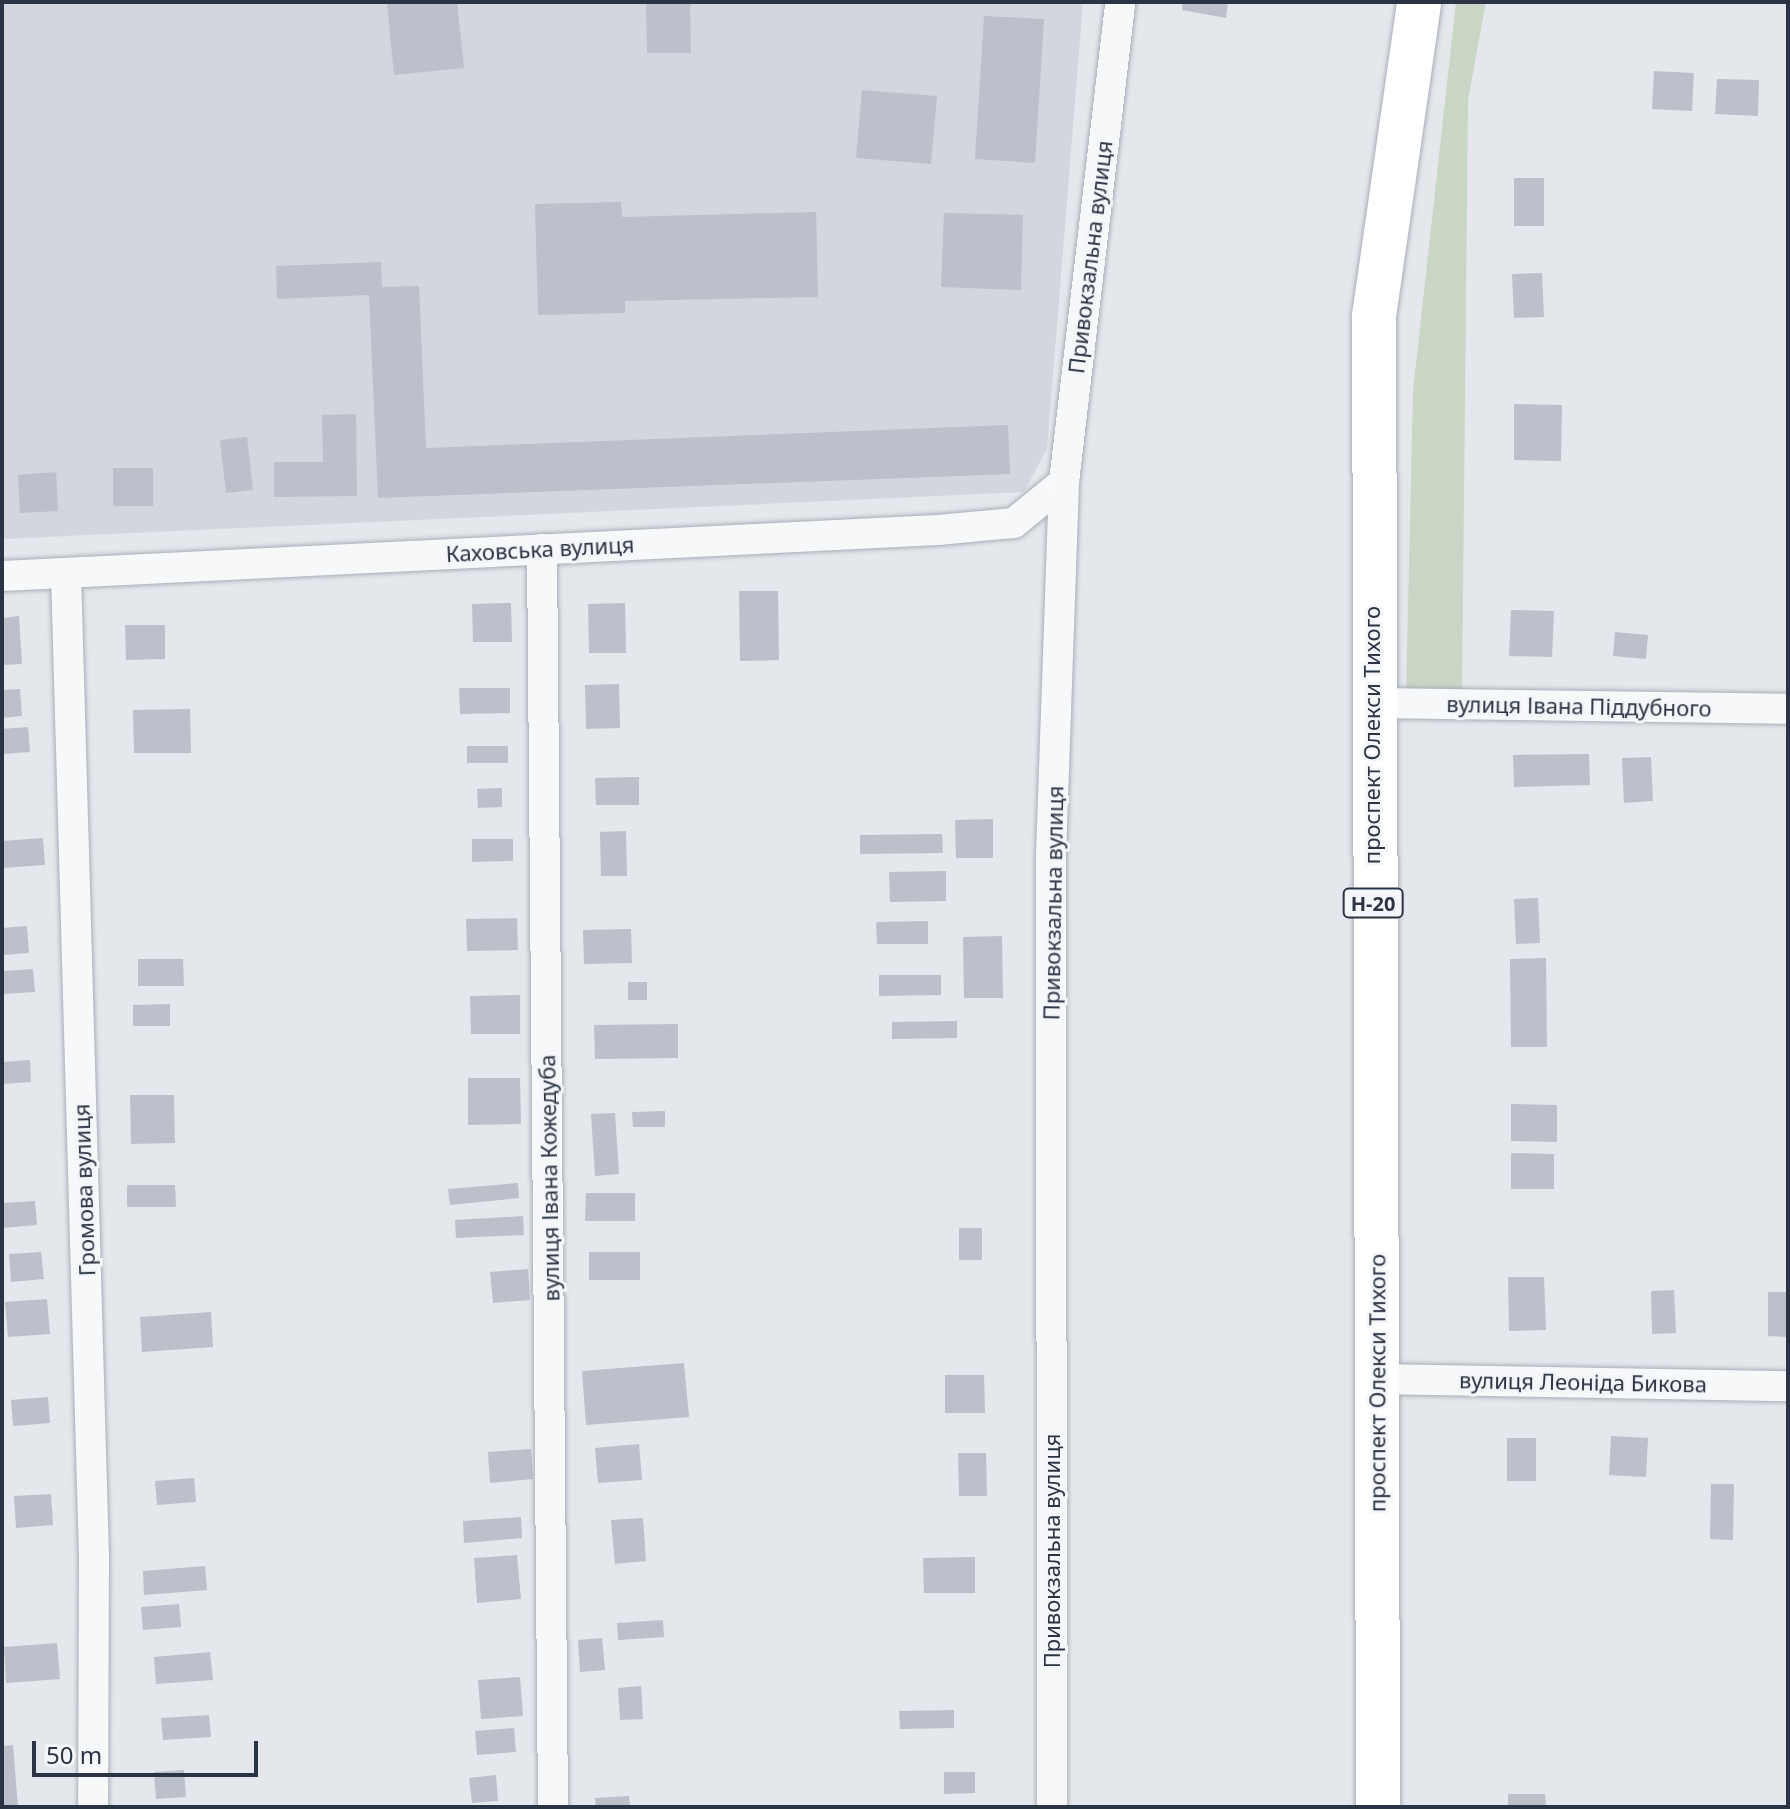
<!DOCTYPE html>
<html>
<head>
<meta charset="utf-8">
<style>
	body { margin:0 }
	#map { position:relative; width:1790px; height:1809px; overflow:hidden; background:#e4e7ec; font-family:"Noto Sans",sans-serif }
	div>[style] { position:absolute }
	[style*='--x'] { left:calc(var(--x)*1px); top:calc(var(--y)*1px); width:calc(var(--w)*1px); rotate:calc(var(--a)*1deg) }
	.built>* { inset:0; background:#d2d6de }
	.green>* { inset:0; background:#c9d6c5 }
	.building>* { inset:0; background:#bbc0ca }
	.roads { filter:drop-shadow(0 0 2px #a9aeb7) drop-shadow(0 0 2px #a9aeb7) }
	.minor>* { height:30px; margin:-15px; padding:0 15px; transform-origin:15px; border-radius:15px; background:#f7f8fa }
	.primary>* { height:44px; margin:-22px; padding:0 22px; transform-origin:22px; border-radius:22px; background:#fff }
	span { translate:-50% -50%; white-space:nowrap; text-align:center; line-height:1.15; -webkit-text-stroke:6px #f4f6f9; paint-order:stroke }
	.shield-label span { padding:2px 6px; background:#f4f6f9; border:2px solid; border-radius:6px; -webkit-text-stroke-width:0 }
	.shield-label { font-size:20px; color:#2b3445; font-weight:700 }
	.street-label { font-size:22px; color:#2b3445 }
	.frame { position:absolute; inset:0; border:4px solid #2b3445; pointer-events:none }
	.scale { position:absolute; left:32px; top:1741px; width:226px; height:36px; box-sizing:border-box; border:4px solid #2b3445; border-top:0; padding-left:10px; font-size:24px; line-height:28px; white-space:nowrap; color:#2b3445; -webkit-text-stroke:6px #f4f6f9; paint-order:stroke }
</style>
</head>
<body>
<div id="map">
	<div class="built">
		<i style="clip-path:polygon(2px 2px,1083px 2px,1047px 449px,1024px 492px,2px 539px)"></i>
	</div>
	<div class="green">
		<i style="clip-path:polygon(1456px 2px,1486px 2px,1468px 100px,1462px 696px,1406px 695px,1413px 391px)"></i>
	</div>
	<div class="building">
		<i style="clip-path:polygon(387px 2px,457px 2px,464px 68px,394px 75px)"></i>
		<i style="clip-path:polygon(646px 2px,690px 2px,691px 53px,647px 53px)"></i>
		<i style="clip-path:polygon(1183px 2px,1228px 2px,1226px 18px,1182px 10px)"></i>
		<i style="clip-path:polygon(984px 16px,1044px 19px,1035px 163px,975px 159px)"></i>
		<i style="clip-path:polygon(1654px 71px,1694px 73px,1692px 111px,1652px 109px)"></i>
		<i style="clip-path:polygon(1717px 79px,1759px 80px,1758px 116px,1715px 114px)"></i>
		<i style="clip-path:polygon(862px 90px,937px 96px,931px 164px,856px 158px)"></i>
		<i style="clip-path:polygon(1514px 178px,1544px 178px,1544px 226px,1514px 226px)"></i>
		<i style="clip-path:polygon(621px 202px,622px 217px,816px 212px,818px 297px,625px 301px,625px 313px,538px 315px,535px 204px)"></i>
		<i style="clip-path:polygon(944px 213px,1023px 215px,1021px 290px,941px 287px)"></i>
		<i style="clip-path:polygon(381px 262px,382px 287px,419px 286px,426px 448px,1008px 425px,1010px 474px,378px 498px,369px 295px,277px 299px,276px 266px)"></i>
		<i style="clip-path:polygon(1542px 273px,1544px 317px,1514px 318px,1512px 274px)"></i>
		<i style="clip-path:polygon(1514px 404px,1562px 405px,1561px 461px,1514px 460px)"></i>
		<i style="clip-path:polygon(356px 414px,357px 496px,274px 497px,274px 462px,323px 462px,322px 415px)"></i>
		<i style="clip-path:polygon(247px 437px,253px 490px,226px 493px,220px 440px)"></i>
		<i style="clip-path:polygon(113px 468px,153px 468px,153px 506px,113px 506px)"></i>
		<i style="clip-path:polygon(56px 472px,58px 511px,20px 513px,18px 475px)"></i>
		<i style="clip-path:polygon(739px 591px,778px 591px,779px 660px,740px 661px)"></i>
		<i style="clip-path:polygon(511px 603px,512px 642px,473px 642px,472px 604px)"></i>
		<i style="clip-path:polygon(625px 603px,626px 653px,589px 653px,588px 604px)"></i>
		<i style="clip-path:polygon(1511px 610px,1554px 611px,1552px 657px,1509px 656px)"></i>
		<i style="clip-path:polygon(19px 616px,22px 664px,2px 665px,2px 618px)"></i>
		<i style="clip-path:polygon(125px 625px,165px 625px,165px 659px,126px 660px)"></i>
		<i style="clip-path:polygon(1615px 632px,1648px 635px,1646px 659px,1613px 656px)"></i>
		<i style="clip-path:polygon(619px 684px,620px 728px,586px 729px,585px 685px)"></i>
		<i style="clip-path:polygon(459px 688px,510px 688px,510px 713px,460px 714px)"></i>
		<i style="clip-path:polygon(20px 689px,22px 716px,2px 718px,2px 690px)"></i>
		<i style="clip-path:polygon(190px 709px,191px 753px,134px 753px,133px 710px)"></i>
		<i style="clip-path:polygon(28px 727px,30px 752px,2px 754px,2px 729px)"></i>
		<i style="clip-path:polygon(467px 746px,508px 746px,508px 763px,467px 763px)"></i>
		<i style="clip-path:polygon(1589px 754px,1590px 785px,1514px 787px,1513px 755px)"></i>
		<i style="clip-path:polygon(1651px 757px,1653px 801px,1624px 803px,1622px 758px)"></i>
		<i style="clip-path:polygon(639px 777px,639px 805px,596px 805px,595px 778px)"></i>
		<i style="clip-path:polygon(502px 788px,502px 807px,478px 808px,477px 789px)"></i>
		<i style="clip-path:polygon(993px 819px,993px 858px,956px 858px,955px 820px)"></i>
		<i style="clip-path:polygon(626px 831px,627px 876px,601px 876px,600px 832px)"></i>
		<i style="clip-path:polygon(942px 834px,943px 853px,860px 854px,860px 835px)"></i>
		<i style="clip-path:polygon(43px 838px,45px 865px,2px 868px,2px 841px)"></i>
		<i style="clip-path:polygon(472px 839px,513px 839px,513px 861px,472px 862px)"></i>
		<i style="clip-path:polygon(946px 871px,946px 901px,890px 902px,889px 872px)"></i>
		<i style="clip-path:polygon(1538px 898px,1540px 943px,1516px 944px,1514px 899px)"></i>
		<i style="clip-path:polygon(517px 918px,518px 950px,467px 951px,466px 919px)"></i>
		<i style="clip-path:polygon(928px 921px,928px 944px,877px 944px,876px 922px)"></i>
		<i style="clip-path:polygon(27px 926px,29px 953px,2px 955px,2px 928px)"></i>
		<i style="clip-path:polygon(631px 929px,632px 963px,584px 964px,583px 930px)"></i>
		<i style="clip-path:polygon(1002px 936px,1003px 998px,964px 998px,963px 937px)"></i>
		<i style="clip-path:polygon(1546px 958px,1547px 1047px,1511px 1047px,1510px 959px)"></i>
		<i style="clip-path:polygon(138px 959px,183px 959px,184px 986px,138px 986px)"></i>
		<i style="clip-path:polygon(33px 969px,35px 992px,2px 994px,2px 971px)"></i>
		<i style="clip-path:polygon(879px 975px,941px 975px,941px 995px,879px 996px)"></i>
		<i style="clip-path:polygon(628px 982px,647px 982px,647px 1000px,628px 1000px)"></i>
		<i style="clip-path:polygon(520px 995px,520px 1034px,471px 1034px,470px 996px)"></i>
		<i style="clip-path:polygon(170px 1004px,170px 1026px,133px 1026px,133px 1005px)"></i>
		<i style="clip-path:polygon(957px 1021px,957px 1038px,892px 1039px,892px 1022px)"></i>
		<i style="clip-path:polygon(678px 1024px,678px 1058px,595px 1059px,594px 1025px)"></i>
		<i style="clip-path:polygon(30px 1060px,31px 1082px,2px 1084px,2px 1062px)"></i>
		<i style="clip-path:polygon(468px 1078px,520px 1078px,521px 1124px,468px 1125px)"></i>
		<i style="clip-path:polygon(130px 1095px,174px 1095px,175px 1143px,131px 1144px)"></i>
		<i style="clip-path:polygon(1511px 1104px,1557px 1105px,1557px 1142px,1511px 1141px)"></i>
		<i style="clip-path:polygon(665px 1111px,665px 1127px,633px 1127px,632px 1112px)"></i>
		<i style="clip-path:polygon(615px 1113px,619px 1174px,595px 1176px,591px 1114px)"></i>
		<i style="clip-path:polygon(1511px 1153px,1554px 1154px,1554px 1189px,1511px 1189px)"></i>
		<i style="clip-path:polygon(518px 1183px,519px 1198px,450px 1205px,448px 1189px)"></i>
		<i style="clip-path:polygon(127px 1185px,175px 1185px,176px 1207px,127px 1207px)"></i>
		<i style="clip-path:polygon(586px 1193px,635px 1193px,635px 1221px,585px 1221px)"></i>
		<i style="clip-path:polygon(35px 1201px,37px 1225px,2px 1228px,2px 1203px)"></i>
		<i style="clip-path:polygon(523px 1216px,524px 1235px,456px 1238px,455px 1220px)"></i>
		<i style="clip-path:polygon(959px 1228px,982px 1228px,982px 1260px,959px 1260px)"></i>
		<i style="clip-path:polygon(41px 1252px,44px 1279px,11px 1282px,9px 1254px)"></i>
		<i style="clip-path:polygon(589px 1252px,640px 1252px,640px 1280px,589px 1280px)"></i>
		<i style="clip-path:polygon(528px 1269px,530px 1300px,493px 1303px,490px 1272px)"></i>
		<i style="clip-path:polygon(1508px 1277px,1544px 1277px,1546px 1330px,1509px 1331px)"></i>
		<i style="clip-path:polygon(1674px 1290px,1676px 1333px,1652px 1334px,1651px 1291px)"></i>
		<i style="clip-path:polygon(1768px 1292px,1788px 1292px,1788px 1337px,1768px 1336px)"></i>
		<i style="clip-path:polygon(47px 1299px,50px 1334px,8px 1337px,5px 1302px)"></i>
		<i style="clip-path:polygon(211px 1312px,213px 1347px,142px 1352px,140px 1317px)"></i>
		<i style="clip-path:polygon(684px 1363px,689px 1417px,586px 1425px,582px 1371px)"></i>
		<i style="clip-path:polygon(945px 1375px,984px 1375px,985px 1413px,945px 1413px)"></i>
		<i style="clip-path:polygon(48px 1397px,50px 1423px,13px 1426px,11px 1400px)"></i>
		<i style="clip-path:polygon(1611px 1436px,1648px 1438px,1646px 1477px,1609px 1475px)"></i>
		<i style="clip-path:polygon(1507px 1438px,1536px 1438px,1536px 1481px,1507px 1481px)"></i>
		<i style="clip-path:polygon(639px 1444px,642px 1480px,598px 1483px,595px 1448px)"></i>
		<i style="clip-path:polygon(531px 1449px,533px 1479px,490px 1483px,488px 1452px)"></i>
		<i style="clip-path:polygon(958px 1453px,986px 1453px,987px 1496px,959px 1496px)"></i>
		<i style="clip-path:polygon(194px 1478px,196px 1502px,157px 1505px,155px 1481px)"></i>
		<i style="clip-path:polygon(1711px 1484px,1734px 1484px,1733px 1540px,1710px 1539px)"></i>
		<i style="clip-path:polygon(51px 1494px,53px 1525px,16px 1528px,14px 1496px)"></i>
		<i style="clip-path:polygon(521px 1517px,522px 1538px,464px 1543px,463px 1521px)"></i>
		<i style="clip-path:polygon(643px 1518px,646px 1561px,615px 1564px,611px 1520px)"></i>
		<i style="clip-path:polygon(517px 1555px,521px 1599px,477px 1603px,474px 1558px)"></i>
		<i style="clip-path:polygon(975px 1557px,975px 1593px,924px 1593px,923px 1558px)"></i>
		<i style="clip-path:polygon(205px 1566px,207px 1590px,144px 1595px,143px 1571px)"></i>
		<i style="clip-path:polygon(179px 1604px,181px 1627px,143px 1630px,141px 1607px)"></i>
		<i style="clip-path:polygon(663px 1620px,664px 1637px,618px 1640px,617px 1623px)"></i>
		<i style="clip-path:polygon(602px 1638px,605px 1670px,580px 1672px,578px 1640px)"></i>
		<i style="clip-path:polygon(57px 1643px,60px 1679px,6px 1683px,4px 1647px)"></i>
		<i style="clip-path:polygon(210px 1652px,213px 1680px,156px 1684px,154px 1657px)"></i>
		<i style="clip-path:polygon(520px 1677px,523px 1716px,481px 1719px,478px 1680px)"></i>
		<i style="clip-path:polygon(641px 1686px,643px 1719px,620px 1720px,618px 1688px)"></i>
		<i style="clip-path:polygon(954px 1710px,954px 1728px,900px 1729px,899px 1711px)"></i>
		<i style="clip-path:polygon(209px 1715px,211px 1737px,163px 1740px,161px 1718px)"></i>
		<i style="clip-path:polygon(514px 1728px,516px 1752px,477px 1755px,475px 1731px)"></i>
		<i style="clip-path:polygon(13px 1745px,18px 1807px,2px 1807px,2px 1746px)"></i>
		<i style="clip-path:polygon(184px 1770px,186px 1797px,156px 1799px,154px 1772px)"></i>
		<i style="clip-path:polygon(944px 1772px,975px 1772px,975px 1793px,944px 1794px)"></i>
		<i style="clip-path:polygon(496px 1775px,498px 1801px,472px 1803px,469px 1778px)"></i>
		<i style="clip-path:polygon(1508px 1794px,1545px 1794px,1546px 1807px,1508px 1807px)"></i>
		<i style="clip-path:polygon(629px 1796px,630px 1807px,596px 1807px,595px 1798px)"></i>
	</div>
	<div class="roads">
		<div class="minor">
			<i style="--x:542;--y:549;--w:1258;--a:89.5"></i>
			<i style="--x:66;--y:573;--w:982;--a:88.37"></i>
			<i style="--x:94;--y:1555;--w:252;--a:90.2"></i>
			<i style="--x:2;--y:576;--w:937;--a:-2.81"></i>
			<i style="--x:938;--y:530;--w:76;--a:-5.3"></i>
			<i style="--x:1014;--y:523;--w:65;--a:-39.4"></i>
			<i style="--x:1371;--y:703;--w:417;--a:0.8"></i>
			<i style="--x:1377;--y:1379;--w:411;--a:1"></i>
			<i style="--x:1052;--y:1807;--w:952;--a:-90.06"></i>
			<i style="--x:1051;--y:855;--w:373;--a:-88"></i>
			<i style="--x:1064;--y:482;--w:483;--a:-83.3"></i>
		</div>
		<div class="primary">
			<i style="--x:1378;--y:1807;--w:1491;--a:-90.15"></i>
			<i style="--x:1374;--y:316;--w:317;--a:-81.8"></i>
		</div>
	</div>
	<div class="shield-label">
		<span style="left:1373px;top:903px">Н-20</span>
	</div>
	<div class="street-label">
		<span style="left:1090px;top:257px;rotate:-83deg">Привокзальна вулиця</span>
		<span style="left:540px;top:549px;rotate:-3deg">Каховська вулиця</span>
		<span style="left:1579px;top:706px;rotate:1deg">вулиця Івана Піддубного</span>
		<span style="left:1372px;top:735px;rotate:-90deg">проспект Олекси Тихого</span>
		<span style="left:1053px;top:903px;rotate:-89deg">Привокзальна вулиця</span>
		<span style="left:549px;top:1178px;rotate:-91deg">вулиця Івана Кожедуба</span>
		<span style="left:84px;top:1190px;rotate:-92deg">Громова вулиця</span>
		<span style="left:1583px;top:1382px;rotate:1deg">вулиця Леоніда Бикова</span>
		<span style="left:1377px;top:1383px;rotate:-90deg">проспект Олекси Тихого</span>
		<span style="left:1052px;top:1551px;rotate:-90deg">Привокзальна вулиця</span>
	</div>
	<div class="frame"></div>
	<div class="scale">50 m</div>
</div>
</body>
</html>
